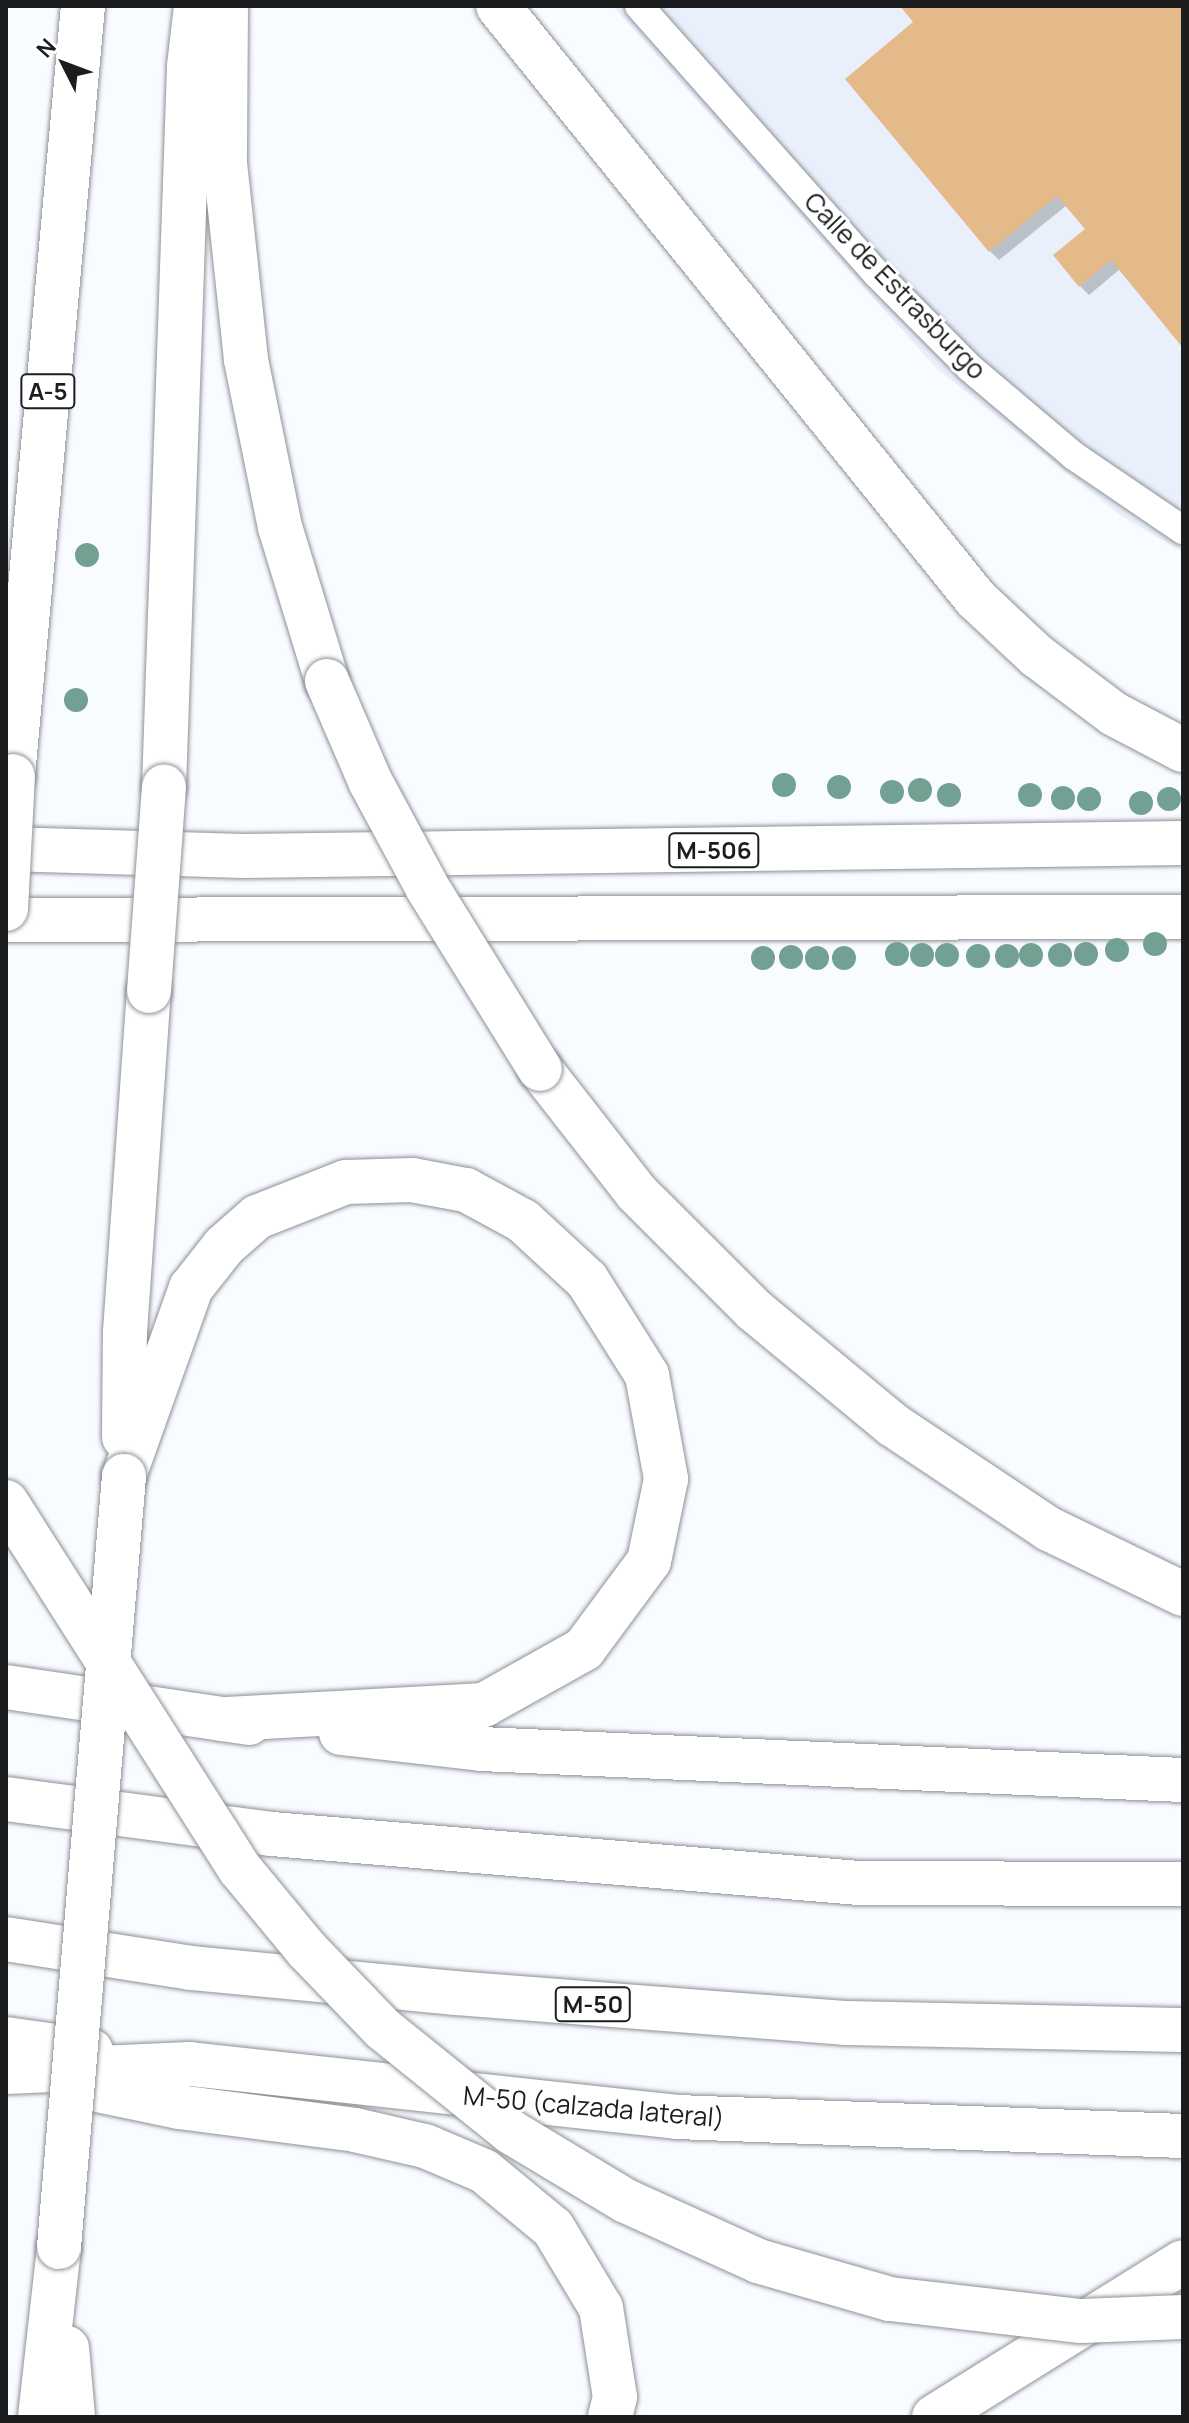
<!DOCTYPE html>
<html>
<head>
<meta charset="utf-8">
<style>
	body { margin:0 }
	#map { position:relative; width:1189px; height:2423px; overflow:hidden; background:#f8fbff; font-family:Manrope,sans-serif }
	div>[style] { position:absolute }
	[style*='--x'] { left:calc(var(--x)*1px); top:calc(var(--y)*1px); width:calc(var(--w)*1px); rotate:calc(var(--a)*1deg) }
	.built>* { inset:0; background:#e9f0fb }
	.shadow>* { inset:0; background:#0003 }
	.building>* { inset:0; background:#e4ba8b }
	.roads { filter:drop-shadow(0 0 2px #8d9197) drop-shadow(0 0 2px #8d9197) }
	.street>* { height:28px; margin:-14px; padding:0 14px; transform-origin:14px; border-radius:14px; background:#fff }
	.highway>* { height:44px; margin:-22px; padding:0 22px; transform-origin:22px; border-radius:22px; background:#fff }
	.bridges { filter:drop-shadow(0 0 2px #8d9197) drop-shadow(0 0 2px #8d9197) }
	.highway-bridge>* { height:44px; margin:-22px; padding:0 22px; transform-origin:22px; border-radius:22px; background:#fff }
	.trees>* { width:24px; height:24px; margin:-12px; border-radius:50%; background:#72a194 }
	span { translate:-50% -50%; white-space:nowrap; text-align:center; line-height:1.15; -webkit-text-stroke:6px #fff; paint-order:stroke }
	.shield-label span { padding:2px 6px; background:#fff; border:2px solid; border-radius:6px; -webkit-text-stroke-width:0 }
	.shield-label { font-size:24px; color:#1b1d1f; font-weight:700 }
	.street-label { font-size:26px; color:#1b1d1f }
	.frame { position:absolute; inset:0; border:8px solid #1b1d1f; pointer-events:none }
	.north { position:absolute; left:24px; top:24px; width:80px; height:80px; -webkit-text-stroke:6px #fff; paint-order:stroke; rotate:312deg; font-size:22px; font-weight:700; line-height:32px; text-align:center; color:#1b1d1f }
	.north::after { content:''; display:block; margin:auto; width:28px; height:36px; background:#1b1d1f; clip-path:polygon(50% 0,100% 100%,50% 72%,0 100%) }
</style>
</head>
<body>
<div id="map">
	<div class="built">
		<i style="clip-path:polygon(613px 6px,1183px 6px,1183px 552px,1121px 516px,936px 368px)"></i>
	</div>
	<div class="shadow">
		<i style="clip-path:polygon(903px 6px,1183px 6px,1183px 345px,1120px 269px,1089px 295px,1080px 286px,1088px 229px,1067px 205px,999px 260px,990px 251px,916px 23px)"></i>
	</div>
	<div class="building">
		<i style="clip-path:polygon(900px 6px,1183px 6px,1183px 348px,1111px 260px,1079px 287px,1053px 255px,1085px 229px,1057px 196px,989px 252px,845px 79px,913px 22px)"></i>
	</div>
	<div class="roads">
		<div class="street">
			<i style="--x:639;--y:6;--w:358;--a:48.4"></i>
			<i style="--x:877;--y:274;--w:132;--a:45.3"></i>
			<i style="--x:970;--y:368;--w:136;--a:40.2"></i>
			<i style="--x:1074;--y:456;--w:132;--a:34.2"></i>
		</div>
		<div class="highway">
			<i style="--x:226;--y:6;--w:157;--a:90.4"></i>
			<i style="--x:225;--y:163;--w:198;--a:83.9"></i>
			<i style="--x:246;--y:360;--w:170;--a:78.5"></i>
			<i style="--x:280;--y:527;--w:161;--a:73"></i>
			<i style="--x:498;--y:6;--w:762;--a:51.13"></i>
			<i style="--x:976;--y:599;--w:83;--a:43.1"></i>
			<i style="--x:1037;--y:656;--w:96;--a:37"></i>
			<i style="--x:1114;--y:714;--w:78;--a:27.6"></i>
			<i style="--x:13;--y:776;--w:773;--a:-84.81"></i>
			<i style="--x:164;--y:787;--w:721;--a:-88.01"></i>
			<i style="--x:189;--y:66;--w:60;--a:-83.3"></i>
			<i style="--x:6;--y:849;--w:238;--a:1.7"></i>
			<i style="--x:244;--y:856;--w:939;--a:-0.79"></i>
			<i style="--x:6;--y:920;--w:1177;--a:-0.15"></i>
			<i style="--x:540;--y:1069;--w:156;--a:52"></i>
			<i style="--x:636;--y:1192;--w:167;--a:45"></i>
			<i style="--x:754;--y:1310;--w:180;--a:39.6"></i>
			<i style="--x:893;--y:1425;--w:187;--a:33.7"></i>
			<i style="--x:1049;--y:1529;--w:149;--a:25.9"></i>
			<i style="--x:124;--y:1437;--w:105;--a:-89.5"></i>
			<i style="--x:125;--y:1332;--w:342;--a:-86"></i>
			<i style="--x:124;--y:1476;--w:200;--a:-70.4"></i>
			<i style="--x:191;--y:1288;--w:53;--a:-51.8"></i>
			<i style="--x:224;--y:1246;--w:44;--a:-41.3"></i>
			<i style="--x:257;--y:1217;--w:96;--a:-21.5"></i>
			<i style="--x:346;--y:1182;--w:66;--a:-1.7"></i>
			<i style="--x:412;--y:1180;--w:55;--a:10.5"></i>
			<i style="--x:466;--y:1190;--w:65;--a:28.5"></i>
			<i style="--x:523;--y:1221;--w:87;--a:42.7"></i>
			<i style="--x:587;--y:1280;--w:112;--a:57.7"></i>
			<i style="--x:647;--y:1375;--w:106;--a:79.6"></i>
			<i style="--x:666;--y:1479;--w:84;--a:101.7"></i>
			<i style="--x:649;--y:1561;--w:109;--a:126.5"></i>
			<i style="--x:584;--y:1649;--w:115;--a:150.8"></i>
			<i style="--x:484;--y:1705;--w:262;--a:176.9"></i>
			<i style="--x:6;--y:1687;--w:246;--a:8.4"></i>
			<i style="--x:341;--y:1733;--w:141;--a:6.5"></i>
			<i style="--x:481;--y:1749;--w:703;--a:2.53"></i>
			<i style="--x:6;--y:1799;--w:268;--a:7.5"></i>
			<i style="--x:272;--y:1834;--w:589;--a:4.77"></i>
			<i style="--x:859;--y:1883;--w:324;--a:0.2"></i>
			<i style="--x:6;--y:1939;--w:187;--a:8.9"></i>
			<i style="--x:191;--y:1968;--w:266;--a:5.4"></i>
			<i style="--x:456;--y:1993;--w:390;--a:4.4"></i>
			<i style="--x:845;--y:2023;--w:338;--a:1.2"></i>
			<i style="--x:6;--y:2039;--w:86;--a:8"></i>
			<i style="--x:6;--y:2072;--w:184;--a:-2.5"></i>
			<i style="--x:190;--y:2064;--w:490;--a:6.2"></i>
			<i style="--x:677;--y:2117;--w:506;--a:2.15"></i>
			<i style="--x:78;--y:2086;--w:103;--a:11.7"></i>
			<i style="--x:179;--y:2107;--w:177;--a:7.4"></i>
			<i style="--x:355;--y:2130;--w:72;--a:12.9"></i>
			<i style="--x:425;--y:2146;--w:64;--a:23"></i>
			<i style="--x:484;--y:2171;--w:89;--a:39.6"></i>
			<i style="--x:553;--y:2228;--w:93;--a:59"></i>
			<i style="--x:601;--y:2308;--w:90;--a:81.1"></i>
			<i style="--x:615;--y:2397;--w:21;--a:104"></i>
			<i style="--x:67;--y:2348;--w:69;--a:85"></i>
			<i style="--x:40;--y:2417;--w:171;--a:-83.6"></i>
			<i style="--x:934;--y:2417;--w:293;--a:-31.9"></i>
		</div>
	</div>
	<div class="bridges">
		<div class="highway-bridge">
			<i style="--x:327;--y:681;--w:109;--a:66.7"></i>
			<i style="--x:370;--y:781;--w:120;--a:61.7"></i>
			<i style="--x:427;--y:887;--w:214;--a:58.2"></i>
			<i style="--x:6;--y:909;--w:133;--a:-87"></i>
			<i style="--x:149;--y:991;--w:205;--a:-85.8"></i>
			<i style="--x:6;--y:1502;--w:435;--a:57.5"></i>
			<i style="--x:240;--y:1869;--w:105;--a:50.4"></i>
			<i style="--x:307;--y:1950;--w:110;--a:46.1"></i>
			<i style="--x:383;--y:2029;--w:164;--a:38.8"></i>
			<i style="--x:511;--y:2132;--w:134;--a:31"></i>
			<i style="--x:626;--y:2201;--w:145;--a:24.4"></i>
			<i style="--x:758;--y:2261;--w:137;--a:16.1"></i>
			<i style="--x:890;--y:2299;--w:192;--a:6.6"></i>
			<i style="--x:1081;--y:2321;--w:102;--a:-2.2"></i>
			<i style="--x:59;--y:2247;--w:774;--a:-85.18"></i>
		</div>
	</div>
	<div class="trees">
		<i style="left:87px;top:555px"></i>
		<i style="left:76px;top:700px"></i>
		<i style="left:784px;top:785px"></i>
		<i style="left:839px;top:787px"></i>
		<i style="left:920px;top:790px"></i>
		<i style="left:892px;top:792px"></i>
		<i style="left:949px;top:795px"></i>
		<i style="left:1030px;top:795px"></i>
		<i style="left:1063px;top:798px"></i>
		<i style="left:1089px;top:799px"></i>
		<i style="left:1169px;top:799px"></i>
		<i style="left:1141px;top:803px"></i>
		<i style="left:1155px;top:944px"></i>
		<i style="left:1117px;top:950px"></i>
		<i style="left:897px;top:954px"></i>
		<i style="left:1086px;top:954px"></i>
		<i style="left:922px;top:955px"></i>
		<i style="left:947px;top:955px"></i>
		<i style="left:1031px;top:955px"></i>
		<i style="left:1060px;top:955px"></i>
		<i style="left:978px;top:956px"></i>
		<i style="left:1007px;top:956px"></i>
		<i style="left:791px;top:957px"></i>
		<i style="left:763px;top:958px"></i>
		<i style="left:817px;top:958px"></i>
		<i style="left:844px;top:958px"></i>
	</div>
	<div class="shield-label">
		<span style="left:48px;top:391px">A-5</span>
		<span style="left:714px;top:850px">M-506</span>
		<span style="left:593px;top:2004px">M-50</span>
	</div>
	<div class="street-label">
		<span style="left:895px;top:286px;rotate:46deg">Calle de Estrasburgo</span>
		<span style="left:594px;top:2107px;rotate:5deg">M-50 (calzada lateral)</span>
	</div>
	<div class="frame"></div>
	<div class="north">N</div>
</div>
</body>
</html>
